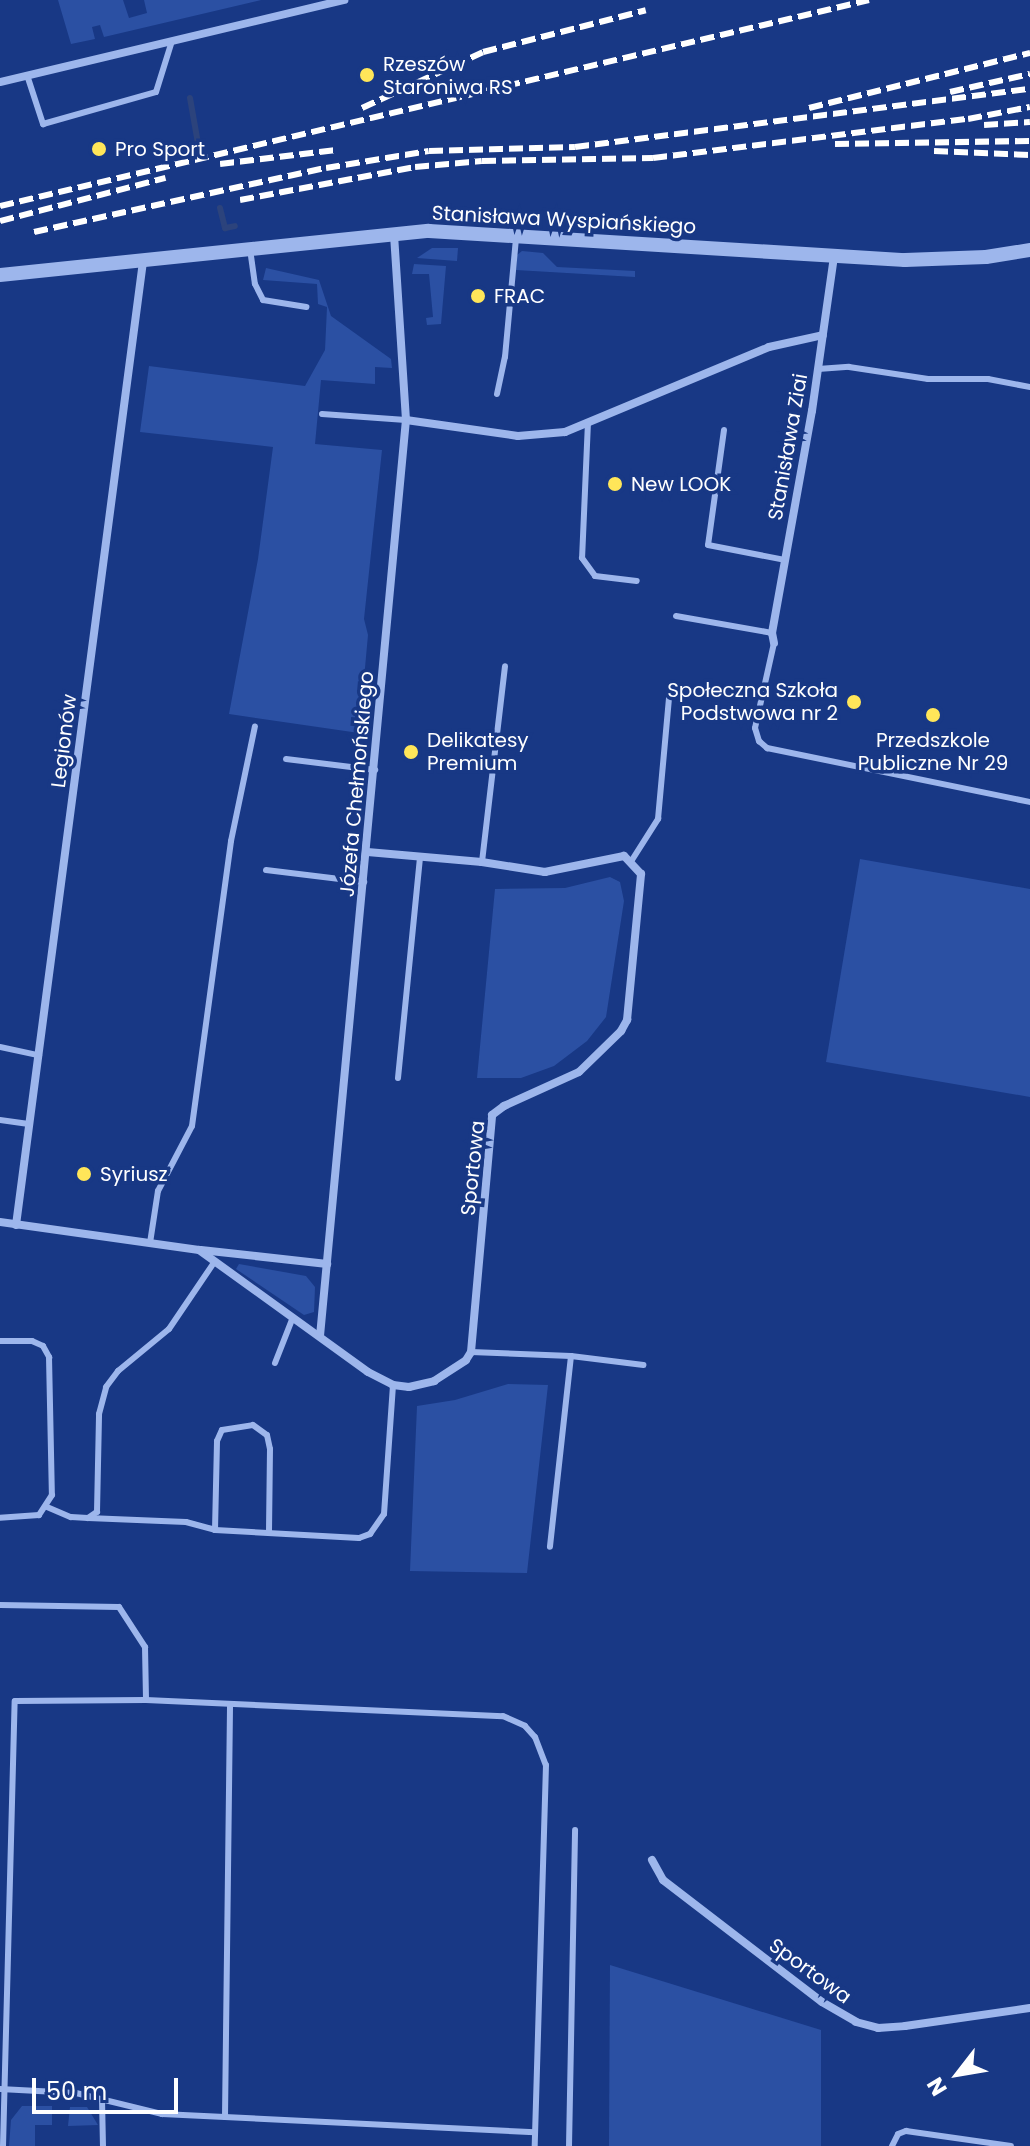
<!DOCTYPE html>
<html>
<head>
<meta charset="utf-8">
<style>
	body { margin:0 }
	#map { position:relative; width:1030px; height:2146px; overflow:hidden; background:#183885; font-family:Poppins,sans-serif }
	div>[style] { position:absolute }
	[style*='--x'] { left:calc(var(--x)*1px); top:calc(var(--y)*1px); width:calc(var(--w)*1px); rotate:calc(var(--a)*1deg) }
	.green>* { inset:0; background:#2b50a3 }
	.stream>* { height:6px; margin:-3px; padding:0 3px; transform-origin:3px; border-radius:3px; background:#2c437c }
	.service>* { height:6px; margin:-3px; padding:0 3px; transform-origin:3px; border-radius:3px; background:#9db6ec }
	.minor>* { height:8px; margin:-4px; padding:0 4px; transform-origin:4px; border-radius:4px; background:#9db6ec }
	.tertiary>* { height:14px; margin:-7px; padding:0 7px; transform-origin:7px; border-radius:7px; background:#9db6ec }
	.rail>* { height:6px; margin-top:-3px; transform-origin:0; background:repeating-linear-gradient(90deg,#fff 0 14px,transparent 0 20px) }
	.dots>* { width:22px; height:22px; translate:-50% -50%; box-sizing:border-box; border:4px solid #183885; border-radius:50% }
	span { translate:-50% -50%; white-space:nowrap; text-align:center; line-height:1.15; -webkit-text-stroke:7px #183885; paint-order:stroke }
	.poi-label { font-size:20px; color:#fff }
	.left { translate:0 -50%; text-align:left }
	.right { translate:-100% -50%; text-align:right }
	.street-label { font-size:20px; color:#fff }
	.north { position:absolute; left:918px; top:2034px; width:80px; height:80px; -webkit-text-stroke:6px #183885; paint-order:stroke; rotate:239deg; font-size:22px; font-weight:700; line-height:32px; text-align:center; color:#fff }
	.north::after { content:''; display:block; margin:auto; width:28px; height:36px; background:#fff; clip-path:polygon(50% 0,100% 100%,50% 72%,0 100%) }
	.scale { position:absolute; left:32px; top:2078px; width:146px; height:36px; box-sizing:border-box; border:4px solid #fff; border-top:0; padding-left:10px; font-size:24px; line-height:28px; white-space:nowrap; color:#fff; -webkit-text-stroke:6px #183885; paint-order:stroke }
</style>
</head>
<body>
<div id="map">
	<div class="green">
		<i style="clip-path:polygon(58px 0,123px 0,129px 18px,147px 13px,144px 0,261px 0,104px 37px,100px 25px,92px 27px,95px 39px,71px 44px)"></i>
		<i style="clip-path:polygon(432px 248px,458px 248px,457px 261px,417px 258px)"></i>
		<i style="clip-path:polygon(522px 251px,543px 253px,557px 267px,635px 271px,635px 277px,516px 270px,517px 255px)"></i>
		<i style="clip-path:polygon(414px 264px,446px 266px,441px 324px,427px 325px,426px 318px,433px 317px,429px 274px,412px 274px)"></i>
		<i style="clip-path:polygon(266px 268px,319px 280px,331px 316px,391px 359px,392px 368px,375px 367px,375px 384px,321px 380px,315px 444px,382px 450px,364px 619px,368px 635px,359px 733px,229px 714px,258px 559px,273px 447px,140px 432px,149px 366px,305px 386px,325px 350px,327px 307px,318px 304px,317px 284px,263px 280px)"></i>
		<i style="clip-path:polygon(860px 859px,1030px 889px,1030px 1097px,826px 1062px)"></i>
		<i style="clip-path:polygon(610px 877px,620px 882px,624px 901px,606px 1017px,587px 1041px,554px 1066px,521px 1078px,477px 1078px,495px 889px,565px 888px)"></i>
		<i style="clip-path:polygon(239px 1264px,306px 1276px,315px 1287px,314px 1312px,304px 1315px,236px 1269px)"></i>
		<i style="clip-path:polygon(508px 1384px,548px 1385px,527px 1573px,410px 1571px,417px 1406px,455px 1400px)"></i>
		<i style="clip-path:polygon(610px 1965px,821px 2030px,821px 2146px,609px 2146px)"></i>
		<i style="clip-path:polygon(22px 2106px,52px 2106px,52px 2125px,35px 2125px,35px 2146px,9px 2146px,11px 2120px)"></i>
		<i style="clip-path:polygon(70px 2107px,87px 2107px,98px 2125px,68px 2126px)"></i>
	</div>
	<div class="stream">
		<i style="--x:190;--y:98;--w:52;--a:80"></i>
		<i style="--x:220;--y:208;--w:21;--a:76"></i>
		<i style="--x:225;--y:228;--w:10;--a:-11"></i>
	</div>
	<div class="service">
		<i style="--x:27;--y:75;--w:52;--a:71.9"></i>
		<i style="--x:43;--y:124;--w:117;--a:-15.8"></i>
		<i style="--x:156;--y:92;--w:53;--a:-72.6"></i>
		<i style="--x:250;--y:249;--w:35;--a:82"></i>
		<i style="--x:255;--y:284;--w:18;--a:63"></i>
		<i style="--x:263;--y:300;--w:44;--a:9.2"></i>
		<i style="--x:818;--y:369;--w:31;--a:-4"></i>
		<i style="--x:849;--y:367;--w:80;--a:8.6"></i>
		<i style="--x:928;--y:379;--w:60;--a:0"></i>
		<i style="--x:988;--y:379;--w:43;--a:10.8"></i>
		<i style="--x:497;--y:394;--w:38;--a:-78"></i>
		<i style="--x:505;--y:357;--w:119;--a:-84.7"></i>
		<i style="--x:322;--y:414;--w:84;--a:4.1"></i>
		<i style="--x:588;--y:422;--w:136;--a:92.5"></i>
		<i style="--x:582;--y:558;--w:22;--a:54"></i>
		<i style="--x:595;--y:576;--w:42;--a:6.8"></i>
		<i style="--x:724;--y:430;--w:116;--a:97.9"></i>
		<i style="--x:708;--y:545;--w:78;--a:11"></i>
		<i style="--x:676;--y:616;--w:97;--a:10"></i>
		<i style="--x:774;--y:643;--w:87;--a:102.6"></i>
		<i style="--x:755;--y:728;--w:14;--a:73"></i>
		<i style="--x:759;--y:741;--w:11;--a:41"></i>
		<i style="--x:767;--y:748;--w:268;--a:11.6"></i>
		<i style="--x:286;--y:759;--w:90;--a:7"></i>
		<i style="--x:632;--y:860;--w:49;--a:-57.6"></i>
		<i style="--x:658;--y:819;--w:121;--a:-84.8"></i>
		<i style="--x:482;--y:862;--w:197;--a:-83.3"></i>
		<i style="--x:266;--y:870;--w:99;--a:7"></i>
		<i style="--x:0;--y:1047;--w:40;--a:12"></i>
		<i style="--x:398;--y:1078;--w:223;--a:-84.3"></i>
		<i style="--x:0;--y:1120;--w:29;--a:8"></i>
		<i style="--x:150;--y:1243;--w:53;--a:-81.3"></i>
		<i style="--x:158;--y:1191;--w:73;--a:-62.4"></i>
		<i style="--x:192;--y:1126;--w:288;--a:-82.2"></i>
		<i style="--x:231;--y:841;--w:117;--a:-78.2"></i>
		<i style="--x:0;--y:1341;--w:32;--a:0"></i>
		<i style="--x:32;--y:1341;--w:12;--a:24"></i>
		<i style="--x:43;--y:1346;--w:13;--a:61"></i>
		<i style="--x:49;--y:1357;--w:138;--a:88.8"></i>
		<i style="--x:52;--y:1495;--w:24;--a:123"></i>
		<i style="--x:39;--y:1515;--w:39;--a:176"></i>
		<i style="--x:471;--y:1352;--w:100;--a:2.3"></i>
		<i style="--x:571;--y:1356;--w:192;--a:96.3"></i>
		<i style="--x:571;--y:1356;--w:73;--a:7.1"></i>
		<i style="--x:275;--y:1363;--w:49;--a:-68.6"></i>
		<i style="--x:47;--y:1507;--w:26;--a:23"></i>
		<i style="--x:71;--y:1517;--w:17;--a:3"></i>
		<i style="--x:88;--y:1518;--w:11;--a:-34"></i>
		<i style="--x:97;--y:1512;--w:98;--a:-88.8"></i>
		<i style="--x:99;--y:1414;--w:28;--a:-75"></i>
		<i style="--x:106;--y:1387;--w:20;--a:-53"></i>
		<i style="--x:118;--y:1371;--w:66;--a:-39.5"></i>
		<i style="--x:169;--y:1329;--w:82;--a:-55.9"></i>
		<i style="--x:88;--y:1518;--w:98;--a:2.3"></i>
		<i style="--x:186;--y:1522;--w:30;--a:15"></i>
		<i style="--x:215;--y:1530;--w:144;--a:3.2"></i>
		<i style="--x:359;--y:1538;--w:12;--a:-20"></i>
		<i style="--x:370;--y:1534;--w:24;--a:-55"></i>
		<i style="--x:384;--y:1514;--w:129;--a:-86"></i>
		<i style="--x:215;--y:1530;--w:89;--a:-88.7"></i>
		<i style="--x:217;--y:1441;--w:12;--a:-66"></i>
		<i style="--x:222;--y:1430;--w:31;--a:-9"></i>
		<i style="--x:253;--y:1425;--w:17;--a:36"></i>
		<i style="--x:267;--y:1435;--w:14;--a:78"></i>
		<i style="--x:270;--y:1449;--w:84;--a:90.7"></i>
		<i style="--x:0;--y:1605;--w:119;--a:1"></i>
		<i style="--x:119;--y:1607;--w:48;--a:57"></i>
		<i style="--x:145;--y:1647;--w:53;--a:88.9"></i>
		<i style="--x:146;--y:1700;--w:357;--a:2.6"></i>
		<i style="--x:503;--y:1716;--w:24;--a:24"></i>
		<i style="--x:525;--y:1726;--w:15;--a:48"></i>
		<i style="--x:535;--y:1737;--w:30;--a:69"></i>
		<i style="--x:546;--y:1765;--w:381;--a:91.7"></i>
		<i style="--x:0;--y:2089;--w:76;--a:3"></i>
		<i style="--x:76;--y:2093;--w:89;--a:13.7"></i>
		<i style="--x:162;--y:2114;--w:373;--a:2.8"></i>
		<i style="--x:102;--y:2099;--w:47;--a:88.8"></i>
		<i style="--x:225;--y:2117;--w:413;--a:-89.3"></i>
		<i style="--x:3;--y:2146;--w:445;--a:-88.5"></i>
		<i style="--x:15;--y:1701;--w:131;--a:-0.4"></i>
		<i style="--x:569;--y:2146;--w:316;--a:-88.9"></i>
		<i style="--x:892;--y:2146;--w:13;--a:-63"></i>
		<i style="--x:898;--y:2134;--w:9;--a:-21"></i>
		<i style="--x:906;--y:2131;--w:106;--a:8.1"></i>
	</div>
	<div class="minor">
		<i style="--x:0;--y:82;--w:354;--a:-13.4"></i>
		<i style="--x:406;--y:420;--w:113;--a:8.1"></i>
		<i style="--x:518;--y:436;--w:47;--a:-4.9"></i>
		<i style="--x:565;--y:432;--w:221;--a:-22.6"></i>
		<i style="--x:769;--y:347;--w:55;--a:-12.5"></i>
		<i style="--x:774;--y:643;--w:10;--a:-101"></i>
		<i style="--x:772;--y:633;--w:226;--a:-79.8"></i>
		<i style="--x:812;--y:411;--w:156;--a:-81.9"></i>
		<i style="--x:0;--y:1222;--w:201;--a:8"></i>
		<i style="--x:199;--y:1250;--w:208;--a:35.8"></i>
		<i style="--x:368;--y:1372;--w:28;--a:27"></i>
		<i style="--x:393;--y:1385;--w:16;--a:7"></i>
		<i style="--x:409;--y:1387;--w:26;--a:-13"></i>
		<i style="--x:434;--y:1381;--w:38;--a:-33"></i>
		<i style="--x:466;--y:1360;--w:9;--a:-58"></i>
		<i style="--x:471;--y:1352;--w:238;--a:-84.9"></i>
		<i style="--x:492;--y:1115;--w:15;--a:-37"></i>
		<i style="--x:504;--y:1106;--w:82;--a:-24.4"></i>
		<i style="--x:579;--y:1072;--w:59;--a:-44.3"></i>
		<i style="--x:621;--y:1031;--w:13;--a:-61"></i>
		<i style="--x:627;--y:1020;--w:147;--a:-84.5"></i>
		<i style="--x:641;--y:874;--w:25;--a:-133"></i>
		<i style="--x:624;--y:856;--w:81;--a:168.6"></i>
		<i style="--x:545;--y:872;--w:64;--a:-171"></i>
		<i style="--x:482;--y:862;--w:115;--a:-175"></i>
		<i style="--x:16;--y:1225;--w:972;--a:-82.49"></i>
		<i style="--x:201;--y:1250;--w:127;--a:6.3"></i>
		<i style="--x:320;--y:1336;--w:920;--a:-84.64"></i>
		<i style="--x:406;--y:420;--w:185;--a:-93.7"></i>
		<i style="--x:652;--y:1860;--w:23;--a:61"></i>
		<i style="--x:663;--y:1880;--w:200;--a:37.5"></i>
		<i style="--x:822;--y:2002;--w:39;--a:30"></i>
		<i style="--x:856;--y:2022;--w:23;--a:15"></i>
		<i style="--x:878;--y:2028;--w:27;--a:-4"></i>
		<i style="--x:905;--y:2026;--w:126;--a:-8.2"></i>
	</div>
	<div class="tertiary">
		<i style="--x:0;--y:275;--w:431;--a:-5.9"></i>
		<i style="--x:429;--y:231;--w:477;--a:3.5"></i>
		<i style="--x:905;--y:260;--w:81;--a:-2.1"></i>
		<i style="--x:986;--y:257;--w:45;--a:-9"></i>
	</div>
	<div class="rail">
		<i style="--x:950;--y:92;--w:82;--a:-12.7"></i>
		<i style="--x:362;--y:108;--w:133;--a:-24.8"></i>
		<i style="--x:483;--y:52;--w:168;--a:-14.4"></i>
		<i style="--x:809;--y:108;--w:228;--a:-14"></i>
		<i style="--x:984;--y:125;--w:46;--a:-3.7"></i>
		<i style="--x:835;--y:144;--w:195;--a:-0.9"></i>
		<i style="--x:934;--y:151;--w:96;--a:2.4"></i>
		<i style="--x:220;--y:164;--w:117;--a:-6.9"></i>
		<i style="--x:240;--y:200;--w:178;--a:-10.7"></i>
		<i style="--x:415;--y:167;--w:67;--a:-5.1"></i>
		<i style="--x:482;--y:161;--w:171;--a:-1"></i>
		<i style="--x:653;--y:158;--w:317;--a:-7.1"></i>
		<i style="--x:968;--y:119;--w:63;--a:-11"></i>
		<i style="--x:0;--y:206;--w:893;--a:-13.34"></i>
		<i style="--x:0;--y:221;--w:171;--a:-14.6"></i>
		<i style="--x:34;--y:232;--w:299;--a:-12.4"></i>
		<i style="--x:326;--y:168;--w:104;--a:-9.4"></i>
		<i style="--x:429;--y:151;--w:146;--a:-1.6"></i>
		<i style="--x:575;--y:147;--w:459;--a:-7.3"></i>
	</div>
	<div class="dots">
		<i style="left:367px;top:75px;background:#ffe659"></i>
		<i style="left:99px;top:149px;background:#ffe659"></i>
		<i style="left:478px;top:296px;background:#ffe659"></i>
		<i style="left:615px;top:484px;background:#ffe659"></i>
		<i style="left:854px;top:702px;background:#ffe659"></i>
		<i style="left:933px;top:715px;background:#ffe659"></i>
		<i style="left:411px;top:752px;background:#ffe659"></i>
		<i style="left:84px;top:1174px;background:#ffe659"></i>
	</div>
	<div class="poi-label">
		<span class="left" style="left:383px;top:76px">Rzeszów<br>Staroniwa RS</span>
		<span class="left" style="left:115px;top:149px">Pro Sport</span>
		<span class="left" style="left:494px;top:296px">FRAC</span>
		<span class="left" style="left:631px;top:484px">New LOOK</span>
		<span class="right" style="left:838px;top:702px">Społeczna Szkoła<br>Podstwowa nr 2</span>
		<span class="left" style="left:427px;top:752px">Delikatesy<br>Premium</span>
		<span style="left:933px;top:752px">Przedszkole<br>Publiczne Nr 29</span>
		<span class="left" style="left:100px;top:1174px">Syriusz</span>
	</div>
	<div class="street-label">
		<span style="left:564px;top:220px;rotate:3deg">Stanisława Wyspiańskiego</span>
		<span style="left:788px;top:447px;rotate:-80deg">Stanisława Ziai</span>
		<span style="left:64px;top:741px;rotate:-83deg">Legionów</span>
		<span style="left:357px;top:784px;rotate:-85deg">Józefa Chełmońskiego</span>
		<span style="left:473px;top:1168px;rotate:-84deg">Sportowa</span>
		<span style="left:810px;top:1971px;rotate:36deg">Sportowa</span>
	</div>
	<div class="north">N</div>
	<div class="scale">50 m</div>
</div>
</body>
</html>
